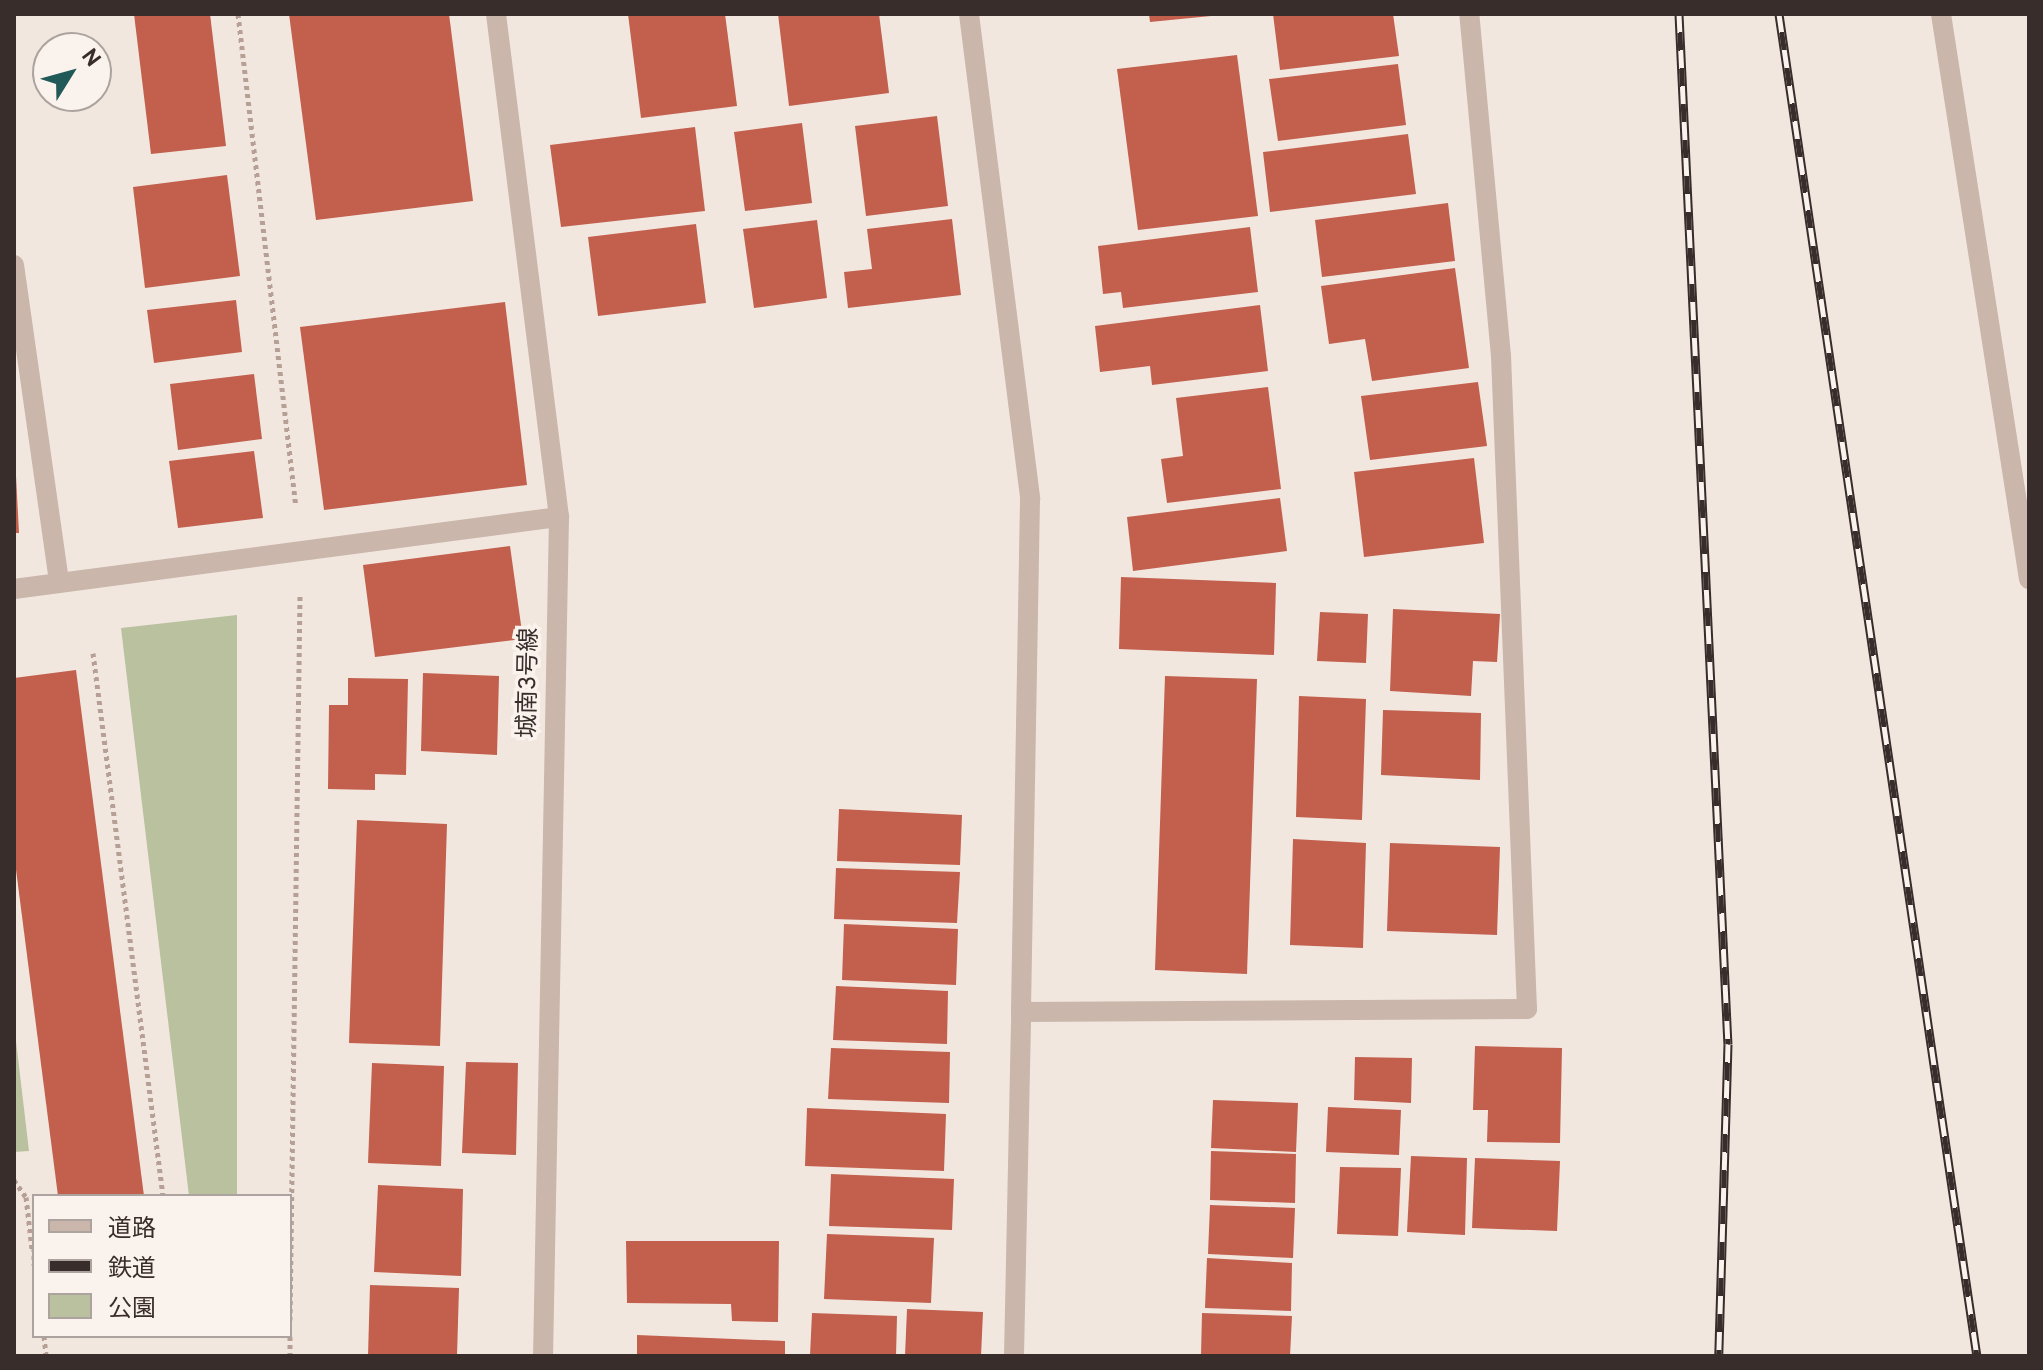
<!DOCTYPE html>
<html>
<head>
<meta charset="utf-8">
<style>
	body { margin:0 }
	#map { position:relative; width:2043px; height:1370px; overflow:hidden; background:#f2e7df; font-family:Overpass,"Noto Sans JP",sans-serif }
	div>[style] { position:absolute }
	[style*='--x'] { left:calc(var(--x)*1px); top:calc(var(--y)*1px); width:calc(var(--w)*1px); rotate:calc(var(--a)*1deg) }
	.green>* { inset:0; background:#b9c19f }
	.building>* { inset:0; background:#c25f4d }
	.path>* { height:5px; margin-top:-2.5px; transform-origin:0; background:repeating-linear-gradient(90deg,#b6a095 0 4px,transparent 0 8px) }
	.street>* { height:20px; margin:-10px; padding:0 10px; transform-origin:10px; border-radius:10px; background:#cab6ab }
	.rail>* { height:9px; margin-top:-4.5px; transform-origin:0; background:repeating-linear-gradient(90deg,#faf2ec 0 18px,#382d2a 0 36px); box-sizing:border-box; border-block:2px solid #382d2a }
	span { translate:-50% -50%; white-space:nowrap; text-align:center; line-height:1.15; -webkit-text-stroke:7px #faf2ec; paint-order:stroke }
	.street-label { font-size:24px; color:#382d2a }
	.frame { position:absolute; inset:0; border:16px solid #382d2a; pointer-events:none }
	.legend { position:absolute; left:32px; top:1194px; width:260px; height:144px; box-sizing:border-box; background:#faf2ec; border:2px solid #aca39e; margin:0; padding:10px 14px; list-style:none; font-size:24px; color:#382d2a }
	.legend li { display:flex; align-items:center; gap:16px; height:40px }
	.legend b { width:40px; border:2px solid #aca39e }
	.north { position:absolute; left:32px; top:32px; width:80px; height:80px; box-sizing:border-box; background:#faf2ec; border:2px solid #aca39e; border-radius:50%; rotate:53deg; font-size:22px; font-weight:700; line-height:32px; text-align:center; color:#382d2a }
	.north::after { content:''; display:block; margin:auto; width:28px; height:36px; background:#205957; clip-path:polygon(50% 0,100% 100%,50% 72%,0 100%) }
</style>
</head>
<body>
<div id="map">
	<div class="green">
		<i style="clip-path:polygon(237px 615px,237px 1196px,189px 1196px,121px 628px)"></i>
		<i style="clip-path:polygon(14px 1024px,29px 1151px,14px 1152px)"></i>
	</div>
	<div class="building">
		<i style="clip-path:polygon(134px 14px,210px 14px,226px 146px,151px 154px)"></i>
		<i style="clip-path:polygon(289px 14px,449px 14px,473px 201px,316px 220px)"></i>
		<i style="clip-path:polygon(628px 14px,725px 14px,737px 106px,641px 118px)"></i>
		<i style="clip-path:polygon(778px 14px,879px 14px,889px 93px,789px 106px)"></i>
		<i style="clip-path:polygon(1149px 14px,1211px 14px,1211px 16px,1150px 22px)"></i>
		<i style="clip-path:polygon(1273px 14px,1393px 14px,1399px 56px,1280px 70px)"></i>
		<i style="clip-path:polygon(1237px 55px,1258px 216px,1138px 230px,1117px 69px)"></i>
		<i style="clip-path:polygon(1398px 64px,1406px 125px,1278px 141px,1269px 79px)"></i>
		<i style="clip-path:polygon(937px 116px,948px 206px,866px 216px,855px 126px)"></i>
		<i style="clip-path:polygon(802px 123px,812px 203px,745px 211px,734px 132px)"></i>
		<i style="clip-path:polygon(695px 127px,705px 211px,561px 227px,550px 145px)"></i>
		<i style="clip-path:polygon(1408px 134px,1416px 194px,1270px 212px,1263px 152px)"></i>
		<i style="clip-path:polygon(227px 175px,240px 276px,145px 288px,133px 187px)"></i>
		<i style="clip-path:polygon(1448px 203px,1455px 261px,1322px 277px,1315px 220px)"></i>
		<i style="clip-path:polygon(952px 219px,961px 295px,848px 308px,844px 272px,872px 269px,867px 229px)"></i>
		<i style="clip-path:polygon(817px 220px,827px 298px,754px 308px,743px 229px)"></i>
		<i style="clip-path:polygon(696px 224px,706px 303px,598px 316px,588px 237px)"></i>
		<i style="clip-path:polygon(1250px 227px,1258px 292px,1123px 308px,1121px 292px,1103px 294px,1098px 246px)"></i>
		<i style="clip-path:polygon(1455px 268px,1469px 368px,1372px 381px,1365px 339px,1329px 344px,1321px 286px)"></i>
		<i style="clip-path:polygon(236px 300px,242px 352px,154px 363px,147px 310px)"></i>
		<i style="clip-path:polygon(505px 302px,527px 485px,324px 510px,300px 327px)"></i>
		<i style="clip-path:polygon(1260px 305px,1268px 371px,1152px 385px,1150px 366px,1100px 372px,1095px 326px)"></i>
		<i style="clip-path:polygon(254px 374px,262px 439px,178px 450px,170px 384px)"></i>
		<i style="clip-path:polygon(1478px 382px,1487px 446px,1370px 460px,1361px 396px)"></i>
		<i style="clip-path:polygon(1268px 387px,1281px 489px,1167px 503px,1161px 459px,1183px 456px,1176px 398px)"></i>
		<i style="clip-path:polygon(254px 451px,263px 518px,178px 528px,169px 461px)"></i>
		<i style="clip-path:polygon(1474px 458px,1484px 543px,1364px 557px,1354px 472px)"></i>
		<i style="clip-path:polygon(14px 476px,16px 476px,19px 533px,14px 533px)"></i>
		<i style="clip-path:polygon(1280px 498px,1287px 551px,1133px 571px,1127px 517px)"></i>
		<i style="clip-path:polygon(510px 546px,523px 639px,375px 657px,363px 565px)"></i>
		<i style="clip-path:polygon(1121px 577px,1276px 583px,1274px 655px,1119px 649px)"></i>
		<i style="clip-path:polygon(1393px 609px,1500px 614px,1497px 662px,1473px 661px,1471px 696px,1390px 691px)"></i>
		<i style="clip-path:polygon(1320px 612px,1368px 614px,1366px 663px,1317px 661px)"></i>
		<i style="clip-path:polygon(76px 670px,144px 1196px,58px 1196px,14px 854px,14px 678px)"></i>
		<i style="clip-path:polygon(423px 673px,499px 676px,497px 755px,421px 751px)"></i>
		<i style="clip-path:polygon(1165px 676px,1257px 679px,1247px 974px,1155px 970px)"></i>
		<i style="clip-path:polygon(348px 678px,408px 679px,406px 775px,375px 774px,375px 790px,328px 789px,329px 705px,348px 705px)"></i>
		<i style="clip-path:polygon(1299px 696px,1366px 699px,1362px 820px,1296px 817px)"></i>
		<i style="clip-path:polygon(1383px 710px,1481px 713px,1480px 780px,1381px 775px)"></i>
		<i style="clip-path:polygon(839px 809px,962px 815px,960px 865px,837px 861px)"></i>
		<i style="clip-path:polygon(357px 820px,447px 824px,440px 1046px,349px 1043px)"></i>
		<i style="clip-path:polygon(1293px 839px,1366px 843px,1363px 948px,1290px 945px)"></i>
		<i style="clip-path:polygon(1390px 843px,1500px 847px,1497px 935px,1387px 931px)"></i>
		<i style="clip-path:polygon(836px 868px,960px 872px,957px 923px,834px 919px)"></i>
		<i style="clip-path:polygon(844px 924px,958px 929px,956px 985px,842px 980px)"></i>
		<i style="clip-path:polygon(836px 986px,948px 991px,947px 1044px,833px 1040px)"></i>
		<i style="clip-path:polygon(1475px 1046px,1562px 1048px,1560px 1143px,1487px 1142px,1488px 1110px,1473px 1110px)"></i>
		<i style="clip-path:polygon(831px 1048px,950px 1052px,949px 1103px,828px 1099px)"></i>
		<i style="clip-path:polygon(1355px 1057px,1412px 1058px,1411px 1103px,1354px 1100px)"></i>
		<i style="clip-path:polygon(466px 1062px,518px 1063px,516px 1155px,462px 1153px)"></i>
		<i style="clip-path:polygon(372px 1063px,444px 1066px,441px 1166px,368px 1163px)"></i>
		<i style="clip-path:polygon(1213px 1100px,1298px 1103px,1296px 1152px,1211px 1148px)"></i>
		<i style="clip-path:polygon(1328px 1107px,1401px 1110px,1399px 1155px,1326px 1152px)"></i>
		<i style="clip-path:polygon(807px 1108px,946px 1114px,944px 1171px,805px 1166px)"></i>
		<i style="clip-path:polygon(1211px 1151px,1296px 1154px,1295px 1203px,1210px 1200px)"></i>
		<i style="clip-path:polygon(1411px 1156px,1467px 1158px,1465px 1235px,1407px 1232px)"></i>
		<i style="clip-path:polygon(1475px 1158px,1560px 1161px,1557px 1231px,1472px 1228px)"></i>
		<i style="clip-path:polygon(1340px 1167px,1401px 1168px,1398px 1236px,1337px 1234px)"></i>
		<i style="clip-path:polygon(831px 1174px,954px 1179px,952px 1230px,829px 1226px)"></i>
		<i style="clip-path:polygon(378px 1185px,463px 1189px,461px 1276px,374px 1272px)"></i>
		<i style="clip-path:polygon(1210px 1205px,1295px 1208px,1293px 1258px,1208px 1254px)"></i>
		<i style="clip-path:polygon(827px 1234px,934px 1238px,931px 1303px,824px 1299px)"></i>
		<i style="clip-path:polygon(626px 1241px,779px 1241px,778px 1322px,732px 1321px,731px 1304px,627px 1303px)"></i>
		<i style="clip-path:polygon(1207px 1258px,1292px 1263px,1291px 1311px,1205px 1308px)"></i>
		<i style="clip-path:polygon(370px 1285px,459px 1288px,457px 1356px,368px 1356px)"></i>
		<i style="clip-path:polygon(907px 1309px,983px 1312px,981px 1356px,905px 1356px)"></i>
		<i style="clip-path:polygon(812px 1313px,897px 1316px,896px 1356px,810px 1356px)"></i>
		<i style="clip-path:polygon(1202px 1313px,1292px 1316px,1290px 1356px,1201px 1356px)"></i>
		<i style="clip-path:polygon(637px 1335px,785px 1341px,785px 1356px,637px 1356px)"></i>
	</div>
	<div class="path">
		<i style="--x:238;--y:14;--w:495;--a:83.3"></i>
		<i style="--x:93;--y:653;--w:547;--a:82.65"></i>
		<i style="--x:14;--y:1180;--w:21;--a:55"></i>
		<i style="--x:26;--y:1197;--w:52;--a:83.4"></i>
		<i style="--x:34;--y:1248;--w:17;--a:90"></i>
		<i style="--x:290;--y:1320;--w:725;--a:-89.21"></i>
		<i style="--x:44;--y:1336;--w:20;--a:84"></i>
		<i style="--x:290;--y:1356;--w:20;--a:-90"></i>
	</div>
	<div class="street">
		<i style="--x:496;--y:14;--w:507;--a:82.86"></i>
		<i style="--x:559;--y:517;--w:839;--a:91.09"></i>
		<i style="--x:969;--y:14;--w:489;--a:82.8"></i>
		<i style="--x:1030;--y:499;--w:513;--a:91.01"></i>
		<i style="--x:1941;--y:14;--w:572;--a:81.15"></i>
		<i style="--x:14;--y:265;--w:321;--a:81.9"></i>
		<i style="--x:14;--y:589;--w:550;--a:-7.53"></i>
		<i style="--x:1014;--y:1356;--w:344;--a:-88.8"></i>
		<i style="--x:1021;--y:1012;--w:506;--a:-0.34"></i>
		<i style="--x:1527;--y:1009;--w:654;--a:-92.28"></i>
		<i style="--x:1501;--y:356;--w:343;--a:-95.3"></i>
	</div>
	<div class="rail">
		<i style="--x:1679;--y:14;--w:1031;--a:87.28"></i>
		<i style="--x:1728;--y:1044;--w:312;--a:91.7"></i>
		<i style="--x:1779;--y:14;--w:1357;--a:81.61"></i>
	</div>
	<div class="street-label">
		<span style="left:530px;top:683px;rotate:-89deg">城南3号線</span>
	</div>
	<div class="frame"></div>
	<ul class="legend">
	<li><b style="height:10px;background:#cab6ab"></b>道路</li>
	<li><b style="height:10px;background:#382d2a"></b>鉄道</li>
	<li><b style="height:22px;background:#b9c19f"></b>公園</li>
	</ul>
	<div class="north">N</div>
</div>
</body>
</html>
